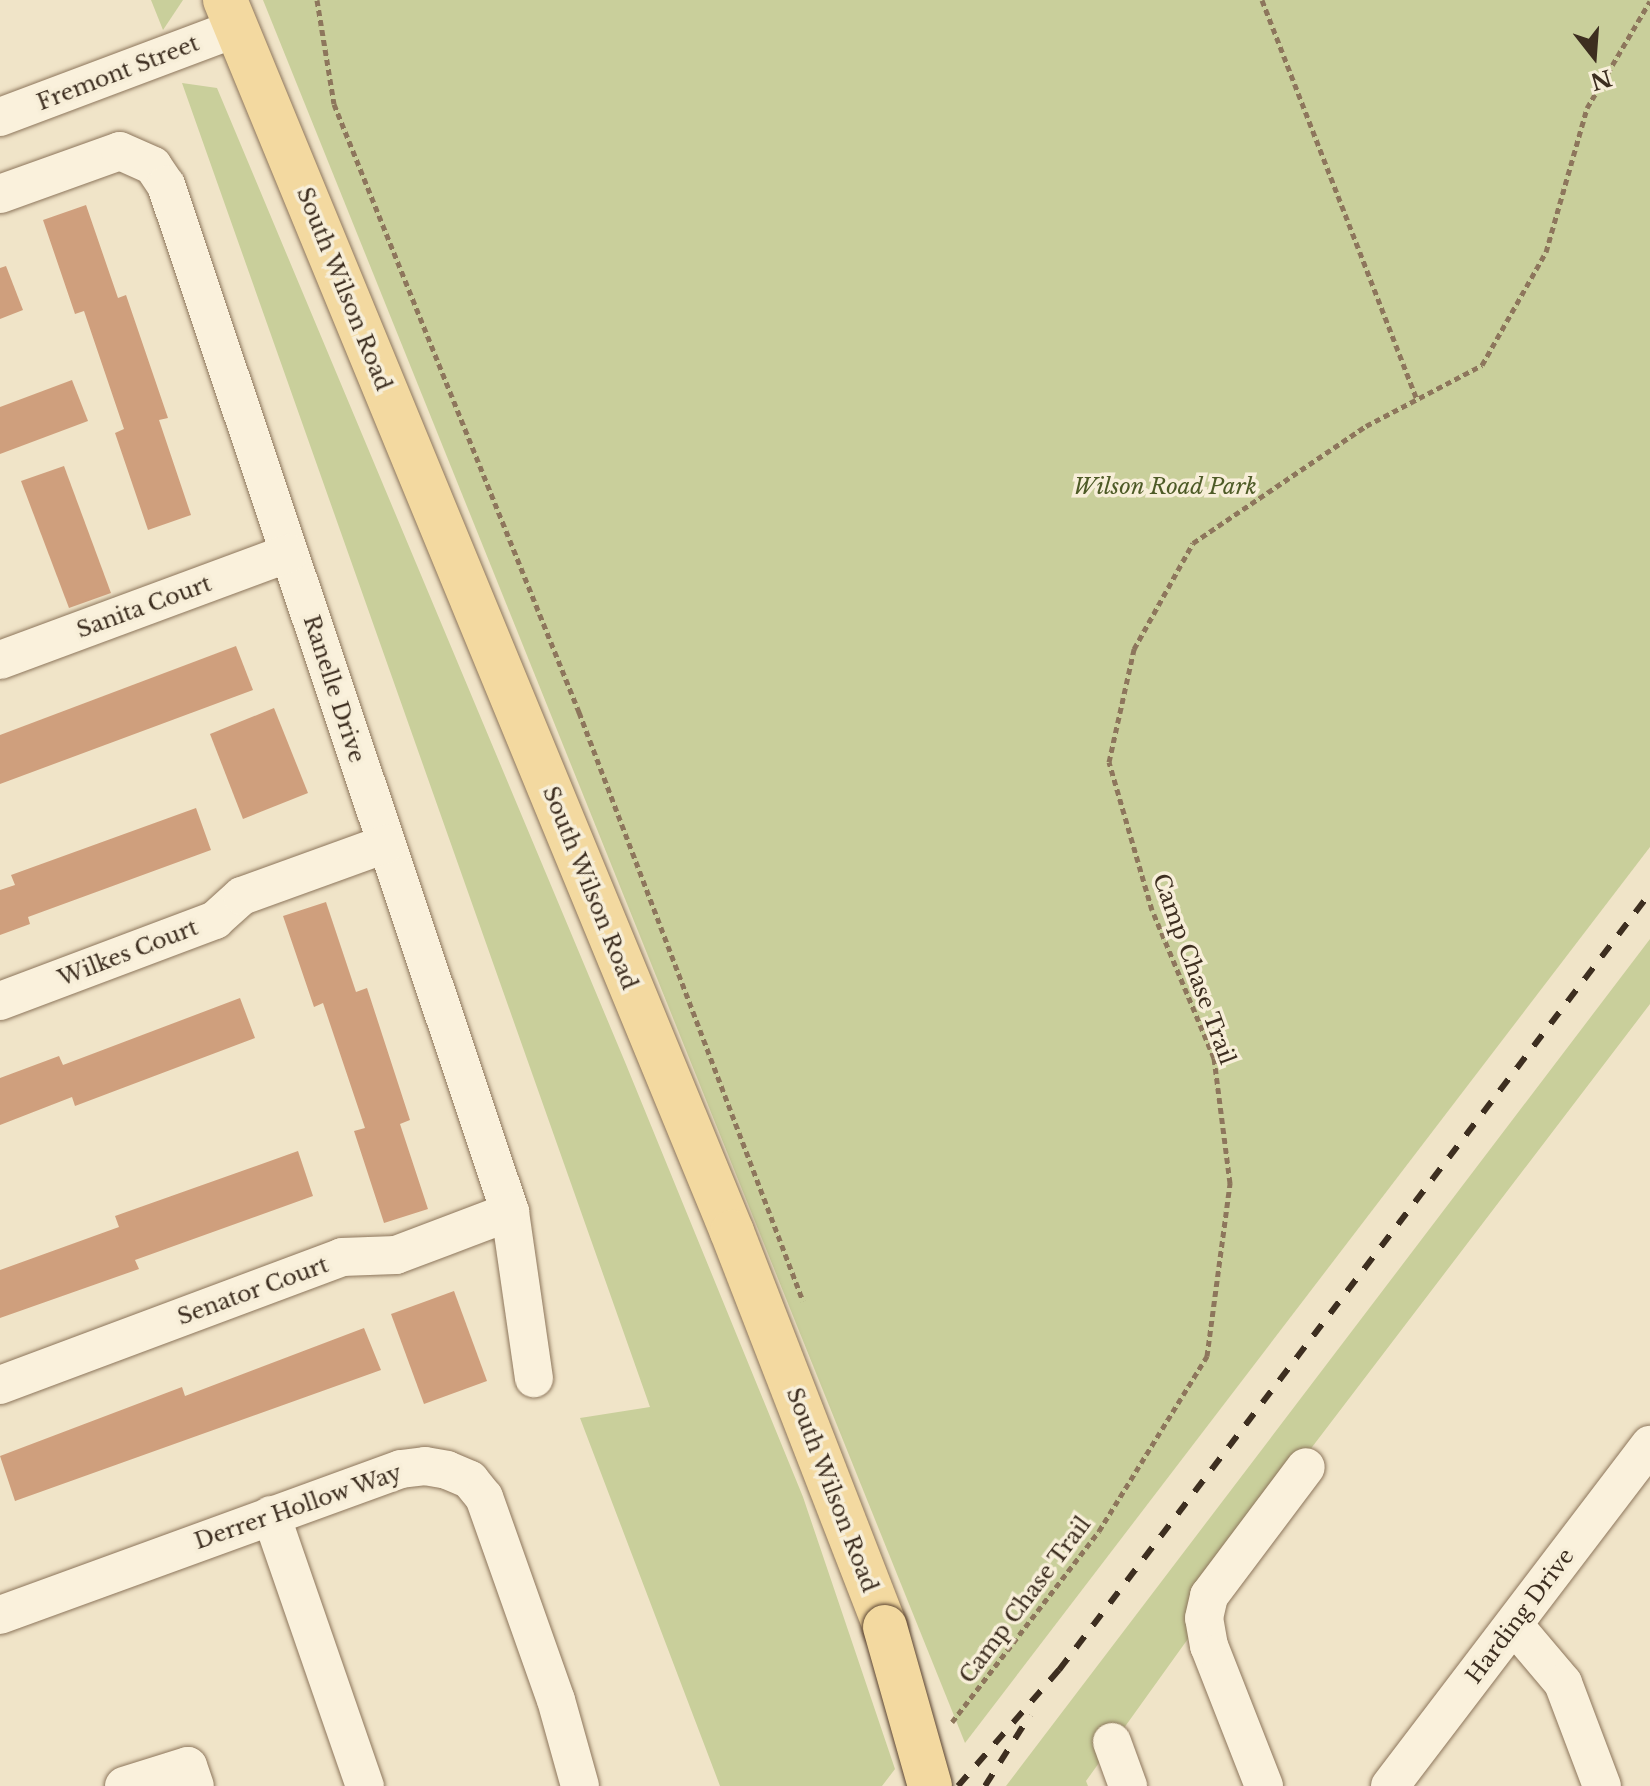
<!DOCTYPE html>
<html>
<head>
<meta charset="utf-8">
<style>
	body { margin:0 }
	#map { position:relative; width:1650px; height:1786px; overflow:hidden; background:#f0e4c8; font-family:"Libre Baskerville",serif }
	div>[style] { position:absolute }
	[style*='--x'] { left:calc(var(--x)*1px); top:calc(var(--y)*1px); width:calc(var(--w)*1px); rotate:calc(var(--a)*1deg) }
	.green>* { inset:0; background:#c9cf9b }
	.building>* { inset:0; background:#cf9f7d }
	.path>* { height:5px; margin-top:-2.5px; transform-origin:0; background:repeating-linear-gradient(90deg,#8d765c 0 6px,transparent 0 10px) }
	.roads { filter:drop-shadow(0 0 2px #8d765c) drop-shadow(0 0 2px #8d765c) }
	.minor>* { height:38px; margin:-19px; padding:0 19px; transform-origin:19px; border-radius:19px; background:#faf1dc }
	.major>* { height:44px; margin:-22px; padding:0 22px; transform-origin:22px; border-radius:22px; background:#f3d9a0 }
	.rail>* { height:6px; margin-top:-3px; transform-origin:0; background:repeating-linear-gradient(90deg,#3d2e20 0 14px,transparent 0 28px) }
	.bridges { filter:drop-shadow(0 0 2px #5b4430) drop-shadow(0 0 2px #5b4430) }
	.major-bridge>* { height:44px; margin:-22px; padding:0 22px; transform-origin:22px; border-radius:22px; background:#f3d9a0 }
	span { translate:-50% -50%; white-space:nowrap; text-align:center; line-height:1.15; -webkit-text-stroke:7px #f7eed8; paint-order:stroke }
	.street-label { font-size:22px; color:#3d2e20 }
	.park-label { font-size:22px; color:#4d5a26; font-style:italic }
	.north { position:absolute; left:1554px; top:16px; width:80px; height:80px; -webkit-text-stroke:6px #f7eed8; paint-order:stroke; rotate:163deg; font-size:22px; font-weight:700; line-height:32px; text-align:center; color:#3d2e20 }
	.north::after { content:''; display:block; margin:auto; width:28px; height:36px; background:#3d2e20; clip-path:polygon(50% 0,100% 100%,50% 72%,0 100%) }
</style>
</head>
<body>
<div id="map">
	<div class="green">
		<i style="clip-path:polygon(151px 0,183px 0,163px 30px)"></i>
		<i style="clip-path:polygon(263px 0,1650px 0,1650px 847px,965px 1743px)"></i>
		<i style="clip-path:polygon(182px 83px,217px 88px,625px 1062px,803px 1497px,895px 1769px,882px 1786px,720px 1786px,580px 1418px,650px 1407px)"></i>
		<i style="clip-path:polygon(1650px 939px,1650px 1004px,1200px 1594px,1190px 1636px,1086px 1781px,1088px 1786px,1006px 1786px)"></i>
	</div>
	<div class="building">
		<i style="clip-path:polygon(86px 205px,118px 298px,126px 295px,168px 418px,159px 420px,191px 515px,148px 530px,115px 433px,124px 429px,84px 311px,75px 314px,43px 220px)"></i>
		<i style="clip-path:polygon(6px 266px,23px 310px,0 319px,0 268px)"></i>
		<i style="clip-path:polygon(72px 380px,88px 421px,0 454px,0 407px)"></i>
		<i style="clip-path:polygon(64px 466px,111px 593px,69px 608px,21px 481px)"></i>
		<i style="clip-path:polygon(236px 646px,253px 690px,0 784px,0 735px)"></i>
		<i style="clip-path:polygon(274px 708px,308px 793px,243px 819px,210px 734px)"></i>
		<i style="clip-path:polygon(196px 808px,211px 850px,28px 917px,30px 924px,0 935px,0 890px,15px 885px,11px 875px)"></i>
		<i style="clip-path:polygon(326px 902px,356px 992px,367px 988px,410px 1120px,400px 1124px,428px 1209px,384px 1223px,354px 1131px,365px 1128px,323px 1003px,314px 1007px,283px 916px)"></i>
		<i style="clip-path:polygon(240px 998px,255px 1038px,75px 1106px,72px 1097px,0 1125px,0 1078px,59px 1056px,63px 1065px)"></i>
		<i style="clip-path:polygon(298px 1151px,313px 1196px,135px 1260px,139px 1269px,0 1318px,0 1270px,119px 1227px,115px 1216px)"></i>
		<i style="clip-path:polygon(454px 1291px,487px 1381px,424px 1404px,391px 1314px)"></i>
		<i style="clip-path:polygon(364px 1328px,381px 1370px,15px 1501px,0 1456px,182px 1387px,185px 1396px)"></i>
	</div>
	<div class="path">
		<i style="--x:317;--y:0;--w:105;--a:80.7"></i>
		<i style="--x:334;--y:104;--w:656;--a:68.05"></i>
		<i style="--x:579;--y:712;--w:630;--a:69.18"></i>
		<i style="--x:1262;--y:0;--w:428;--a:68.8"></i>
		<i style="--x:952;--y:1722;--w:241;--a:-52.4"></i>
		<i style="--x:1099;--y:1531;--w:206;--a:-58.3"></i>
		<i style="--x:1207;--y:1356;--w:175;--a:-82.4"></i>
		<i style="--x:1230;--y:1183;--w:126;--a:-97.3"></i>
		<i style="--x:1214;--y:1058;--w:160;--a:-112.7"></i>
		<i style="--x:1152;--y:910;--w:154;--a:-106.2"></i>
		<i style="--x:1109;--y:762;--w:116;--a:-77.5"></i>
		<i style="--x:1134;--y:649;--w:121;--a:-60.9"></i>
		<i style="--x:1193;--y:543;--w:209;--a:-34.1"></i>
		<i style="--x:1366;--y:426;--w:131;--a:-27.7"></i>
		<i style="--x:1482;--y:365;--w:130;--a:-60.5"></i>
		<i style="--x:1546;--y:252;--w:150;--a:-74.1"></i>
		<i style="--x:1587;--y:108;--w:124;--a:-59.5"></i>
	</div>
	<div class="roads">
		<div class="minor">
			<i style="--x:0;--y:117;--w:253;--a:-20.6"></i>
			<i style="--x:0;--y:194;--w:127;--a:-19.7"></i>
			<i style="--x:120;--y:151;--w:36;--a:24"></i>
			<i style="--x:153;--y:166;--w:23;--a:56"></i>
			<i style="--x:166;--y:185;--w:1083;--a:71.48"></i>
			<i style="--x:510;--y:1212;--w:168;--a:81.8"></i>
			<i style="--x:0;--y:660;--w:308;--a:-20.3"></i>
			<i style="--x:0;--y:1001;--w:230;--a:-20.6"></i>
			<i style="--x:215;--y:920;--w:36;--a:-42"></i>
			<i style="--x:242;--y:896;--w:153;--a:-19.9"></i>
			<i style="--x:0;--y:1385;--w:365;--a:-20.5"></i>
			<i style="--x:342;--y:1257;--w:54;--a:-2.1"></i>
			<i style="--x:396;--y:1255;--w:122;--a:-20.7"></i>
			<i style="--x:271;--y:1515;--w:287;--a:70.9"></i>
			<i style="--x:0;--y:1615;--w:427;--a:-20"></i>
			<i style="--x:401;--y:1469;--w:24;--a:-7"></i>
			<i style="--x:425;--y:1466;--w:22;--a:10"></i>
			<i style="--x:447;--y:1470;--w:25;--a:23"></i>
			<i style="--x:470;--y:1480;--w:22;--a:51"></i>
			<i style="--x:484;--y:1497;--w:215;--a:70.5"></i>
			<i style="--x:556;--y:1700;--w:89;--a:74.4"></i>
			<i style="--x:1514;--y:1625;--w:76;--a:49.8"></i>
			<i style="--x:1563;--y:1683;--w:110;--a:69.3"></i>
			<i style="--x:1112;--y:1742;--w:47;--a:70"></i>
			<i style="--x:124;--y:1786;--w:67;--a:-17.4"></i>
			<i style="--x:188;--y:1766;--w:21;--a:71"></i>
			<i style="--x:1264;--y:1786;--w:150;--a:-111.4"></i>
			<i style="--x:1209;--y:1646;--w:28;--a:-100"></i>
			<i style="--x:1204;--y:1618;--w:23;--a:-77"></i>
			<i style="--x:1209;--y:1596;--w:161;--a:-53.1"></i>
			<i style="--x:1390;--y:1786;--w:429;--a:-52.7"></i>
		</div>
		<div class="major">
			<i style="--x:225;--y:0;--w:1332;--a:67.63"></i>
			<i style="--x:732;--y:1232;--w:424;--a:68.8"></i>
		</div>
	</div>
	<div class="rail">
		<i style="--x:958;--y:1786;--w:154;--a:-49"></i>
		<i style="--x:1059;--y:1670;--w:976;--a:-52.74"></i>
		<i style="--x:985;--y:1786;--w:84;--a:-57.6"></i>
	</div>
	<div class="bridges">
		<div class="major-bridge">
			<i style="--x:885;--y:1627;--w:165;--a:74.2"></i>
		</div>
	</div>
	<div class="street-label">
		<span style="left:118px;top:73px;rotate:-21deg">Fremont Street</span>
		<span style="left:344px;top:289px;rotate:68deg">South Wilson Road</span>
		<span style="left:144px;top:607px;rotate:-20deg">Sanita Court</span>
		<span style="left:334px;top:689px;rotate:72deg">Ranelle Drive</span>
		<span style="left:590px;top:888px;rotate:68deg">South Wilson Road</span>
		<span style="left:128px;top:953px;rotate:-21deg">Wilkes Court</span>
		<span style="left:1194px;top:969px;rotate:70deg">Camp Chase Trail</span>
		<span style="left:253px;top:1291px;rotate:-20deg">Senator Court</span>
		<span style="left:832px;top:1490px;rotate:69deg">South Wilson Road</span>
		<span style="left:298px;top:1507px;rotate:-19deg">Derrer Hollow Way</span>
		<span style="left:1025px;top:1600px;rotate:-53deg">Camp Chase Trail</span>
		<span style="left:1520px;top:1616px;rotate:-53deg">Harding Drive</span>
	</div>
	<div class="park-label">
		<span style="left:1165px;top:487px">Wilson Road Park</span>
	</div>
	<div class="north">N</div>
</div>
</body>
</html>
